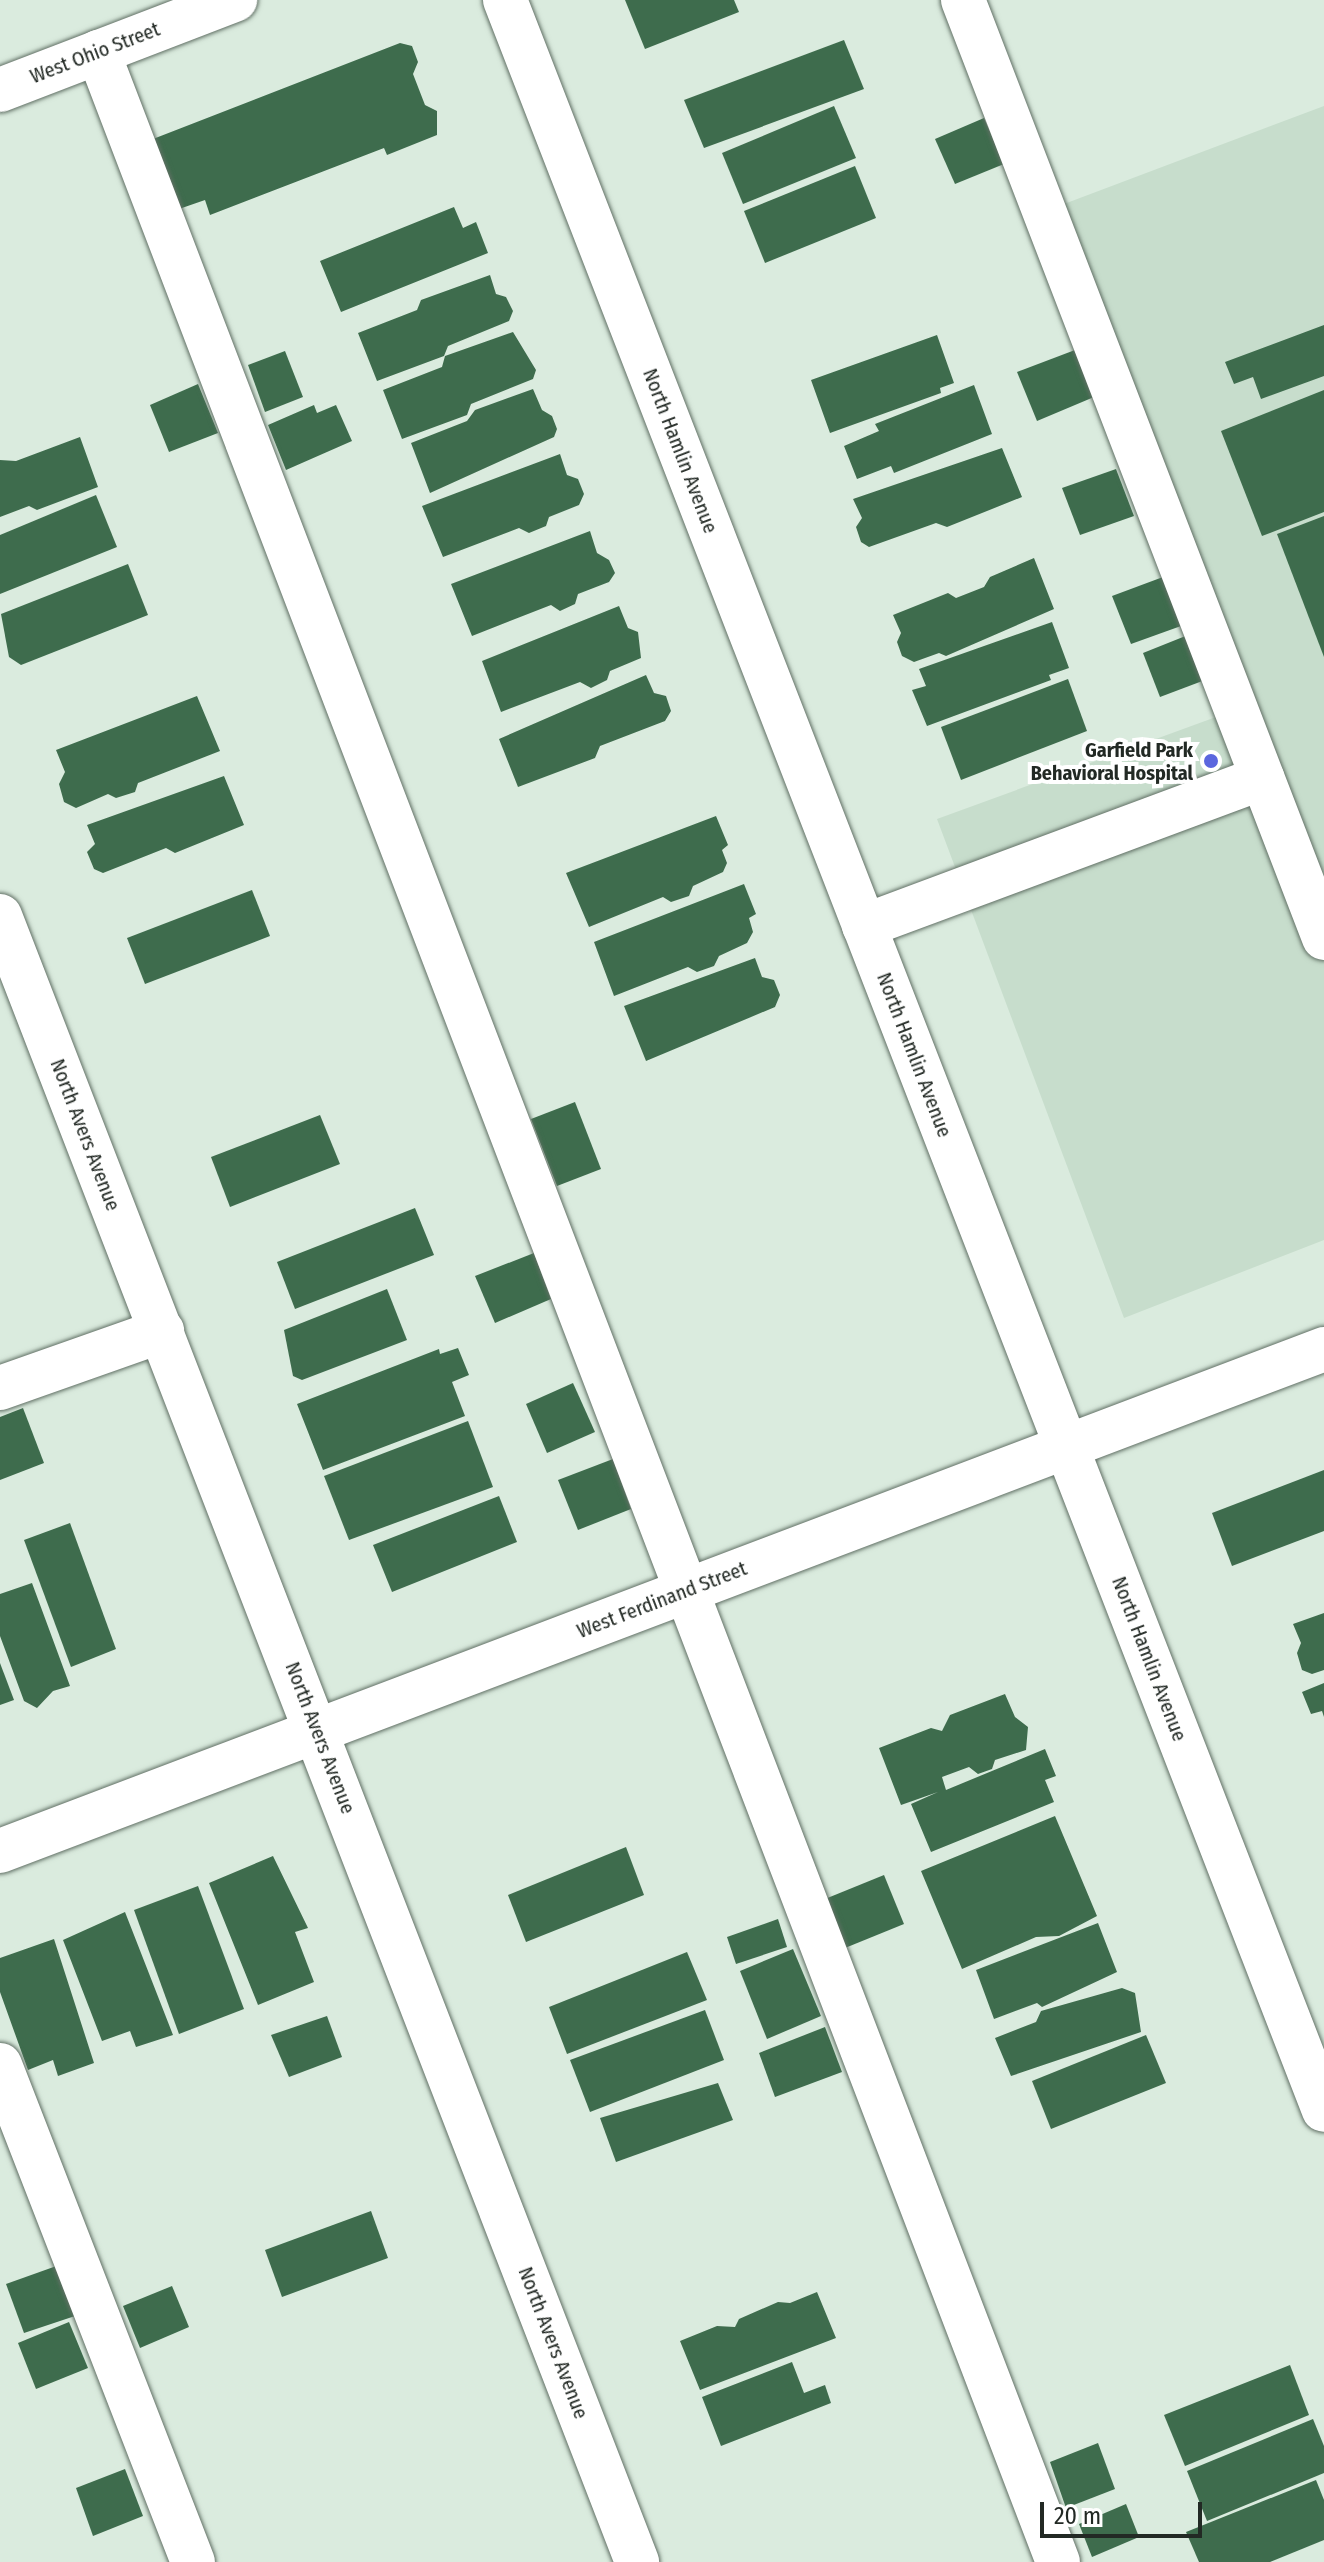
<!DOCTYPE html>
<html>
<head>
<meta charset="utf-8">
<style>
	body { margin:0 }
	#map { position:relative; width:1324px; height:2562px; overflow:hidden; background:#daebde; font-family:"Fira Sans Condensed",sans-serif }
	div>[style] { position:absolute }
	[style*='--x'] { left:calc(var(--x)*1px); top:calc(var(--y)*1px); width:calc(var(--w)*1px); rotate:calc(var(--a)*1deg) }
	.built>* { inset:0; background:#c7ddcc }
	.building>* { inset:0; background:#3e6c4d }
	.roads { filter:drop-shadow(0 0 2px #617065) drop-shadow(0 0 2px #617065) }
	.minor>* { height:44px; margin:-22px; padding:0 22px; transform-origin:22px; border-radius:22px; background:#fff }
	.dots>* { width:22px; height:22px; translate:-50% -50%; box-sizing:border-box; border:4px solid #fff; border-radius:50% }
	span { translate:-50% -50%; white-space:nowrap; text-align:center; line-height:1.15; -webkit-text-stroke:8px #fff; paint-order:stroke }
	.street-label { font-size:20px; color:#222924 }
	.poi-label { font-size:20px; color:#222924; font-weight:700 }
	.right { translate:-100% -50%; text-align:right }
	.scale { position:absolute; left:1040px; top:2502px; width:162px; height:36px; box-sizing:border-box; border:4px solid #222924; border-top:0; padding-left:10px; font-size:24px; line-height:28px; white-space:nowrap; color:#222924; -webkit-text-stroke:6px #fff; paint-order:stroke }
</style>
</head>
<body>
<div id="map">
	<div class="built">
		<i style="clip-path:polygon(1324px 106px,1324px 1240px,1124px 1318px,937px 819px,1257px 702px,1064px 204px)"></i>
	</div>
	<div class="building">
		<i style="clip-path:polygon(625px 0,734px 0,739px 12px,645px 49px)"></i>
		<i style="clip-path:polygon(844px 40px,864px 89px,704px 148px,684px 100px)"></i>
		<i style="clip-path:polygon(400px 43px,412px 46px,418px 62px,413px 74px,425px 105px,437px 111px,437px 135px,387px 155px,384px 148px,210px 215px,205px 200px,179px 209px,153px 139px)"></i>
		<i style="clip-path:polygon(834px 106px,856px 158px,743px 204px,722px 153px)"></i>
		<i style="clip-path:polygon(984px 118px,1004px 164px,955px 184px,935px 139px)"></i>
		<i style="clip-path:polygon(855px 166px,876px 218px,765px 263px,744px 211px)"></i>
		<i style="clip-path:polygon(454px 207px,463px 228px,476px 222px,488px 253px,341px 312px,320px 261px)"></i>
		<i style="clip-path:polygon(490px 275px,496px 294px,506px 297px,513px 311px,509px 321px,448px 346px,444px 356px,377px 381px,358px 333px,417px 310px,421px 300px)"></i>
		<i style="clip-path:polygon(1324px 325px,1324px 376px,1261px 399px,1253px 377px,1234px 384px,1225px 362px)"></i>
		<i style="clip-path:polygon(513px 332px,536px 370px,533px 379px,471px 404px,467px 415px,402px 439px,383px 390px,442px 367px,445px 356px)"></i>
		<i style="clip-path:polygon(937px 335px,954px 383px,940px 388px,941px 393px,830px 433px,811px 380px)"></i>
		<i style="clip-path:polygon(1075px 350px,1094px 397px,1037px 421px,1017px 372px)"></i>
		<i style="clip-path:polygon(285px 351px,303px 397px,265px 412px,248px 365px)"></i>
		<i style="clip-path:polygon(198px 384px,218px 433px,169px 452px,150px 405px)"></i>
		<i style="clip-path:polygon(974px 385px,992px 434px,894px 473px,891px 466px,857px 479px,844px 446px,879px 431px,875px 424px)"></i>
		<i style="clip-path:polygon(533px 389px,542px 410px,552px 416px,557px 429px,554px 437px,430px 493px,411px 443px,467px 421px,475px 410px)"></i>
		<i style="clip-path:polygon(1324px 390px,1324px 512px,1262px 536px,1221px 431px)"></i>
		<i style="clip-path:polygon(314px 405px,317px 413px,336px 405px,352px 441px,286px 470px,268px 425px)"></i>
		<i style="clip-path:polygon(80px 437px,98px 487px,37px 510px,29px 506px,0 517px,0 460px,16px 461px)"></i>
		<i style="clip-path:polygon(1002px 448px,1022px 497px,947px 527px,936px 523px,869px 547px,861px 542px,856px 527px,862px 518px,853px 499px)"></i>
		<i style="clip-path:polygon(560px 454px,567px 475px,578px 479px,584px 494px,579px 505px,549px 517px,546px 526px,529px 533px,519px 528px,443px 557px,422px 506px)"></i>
		<i style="clip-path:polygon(1116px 469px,1134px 516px,1080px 535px,1062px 488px)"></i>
		<i style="clip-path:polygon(96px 495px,117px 547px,0 594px,0 535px)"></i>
		<i style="clip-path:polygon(1324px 516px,1324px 657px,1277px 534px)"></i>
		<i style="clip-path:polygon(590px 531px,597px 553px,609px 560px,615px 573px,609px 582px,578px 594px,575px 604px,560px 611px,551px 605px,472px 636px,451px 584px)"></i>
		<i style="clip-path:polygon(1034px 558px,1054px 609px,946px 656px,939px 653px,914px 662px,902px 656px,897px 642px,901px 633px,893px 615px,948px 593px,956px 598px,984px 587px,990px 577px)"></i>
		<i style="clip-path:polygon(128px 564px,148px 615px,21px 665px,9px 657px,1px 614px)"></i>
		<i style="clip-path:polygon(1163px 577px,1181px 626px,1131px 644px,1112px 596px)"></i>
		<i style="clip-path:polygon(619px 606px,628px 628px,638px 632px,641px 658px,610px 671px,607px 680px,591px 688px,580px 682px,501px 712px,482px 661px)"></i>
		<i style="clip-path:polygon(1052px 622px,1069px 668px,1049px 675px,1051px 680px,927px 726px,912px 690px,926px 686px,919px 669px)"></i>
		<i style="clip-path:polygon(1188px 635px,1205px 680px,1160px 697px,1143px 653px)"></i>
		<i style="clip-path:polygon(646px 675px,654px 693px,666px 696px,671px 711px,665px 721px,600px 746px,595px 758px,518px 787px,499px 739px)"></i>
		<i style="clip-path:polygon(1068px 679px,1087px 731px,961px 780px,941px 727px)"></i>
		<i style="clip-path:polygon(197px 696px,220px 751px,138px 783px,135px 792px,116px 798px,108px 794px,76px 808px,64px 802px,59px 784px,65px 772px,56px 750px)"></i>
		<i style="clip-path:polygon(224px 776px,244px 825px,175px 853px,166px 848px,103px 873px,94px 869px,87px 852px,95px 844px,87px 825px)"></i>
		<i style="clip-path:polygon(716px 816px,728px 845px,722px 850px,727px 863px,723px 872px,693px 886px,689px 896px,671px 902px,663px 897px,589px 927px,566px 873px)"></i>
		<i style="clip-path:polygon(744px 884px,756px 914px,749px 918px,753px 932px,747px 943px,719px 956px,714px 966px,697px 972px,688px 967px,614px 996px,594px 942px)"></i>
		<i style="clip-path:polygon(252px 890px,270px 936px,145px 984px,127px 938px)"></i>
		<i style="clip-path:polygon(755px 958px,762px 977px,774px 980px,780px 995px,775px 1007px,646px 1061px,624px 1006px)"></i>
		<i style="clip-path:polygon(575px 1102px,601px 1169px,557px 1186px,531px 1119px)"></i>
		<i style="clip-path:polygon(320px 1115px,340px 1164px,230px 1207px,211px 1157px)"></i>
		<i style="clip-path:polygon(415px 1208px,434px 1255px,295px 1309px,277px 1262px)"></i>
		<i style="clip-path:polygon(534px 1253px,551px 1299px,495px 1323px,475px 1276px)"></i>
		<i style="clip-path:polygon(387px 1289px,407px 1340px,302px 1380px,293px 1376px,284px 1330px)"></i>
		<i style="clip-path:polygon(458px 1348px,469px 1375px,452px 1382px,465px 1416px,323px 1470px,297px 1404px,439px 1349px,440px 1354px)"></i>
		<i style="clip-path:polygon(573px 1383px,595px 1432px,547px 1453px,526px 1404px)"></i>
		<i style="clip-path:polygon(23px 1408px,44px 1463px,0 1480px,0 1417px)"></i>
		<i style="clip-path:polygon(468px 1421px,493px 1487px,349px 1540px,324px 1476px)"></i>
		<i style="clip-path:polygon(613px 1459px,631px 1509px,578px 1530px,558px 1480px)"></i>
		<i style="clip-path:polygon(1324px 1470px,1324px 1531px,1232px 1566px,1212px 1513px)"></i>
		<i style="clip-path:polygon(499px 1496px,517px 1542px,392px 1592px,373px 1545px)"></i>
		<i style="clip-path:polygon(70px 1523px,116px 1649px,71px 1667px,24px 1540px)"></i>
		<i style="clip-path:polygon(32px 1583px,70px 1686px,53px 1691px,37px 1708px,24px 1701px,0 1636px,0 1594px)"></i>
		<i style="clip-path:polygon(1324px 1613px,1324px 1670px,1312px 1674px,1302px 1670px,1297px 1653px,1301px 1643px,1293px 1624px)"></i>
		<i style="clip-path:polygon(0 1663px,14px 1700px,0 1705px)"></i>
		<i style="clip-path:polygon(1324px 1683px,1324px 1717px,1322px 1711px,1311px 1714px,1302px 1692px)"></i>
		<i style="clip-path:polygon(1005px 1694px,1015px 1717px,1028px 1727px,1026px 1750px,995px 1760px,992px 1769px,978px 1774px,969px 1767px,942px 1777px,946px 1790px,1045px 1749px,1056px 1776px,1045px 1780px,1054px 1802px,931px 1852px,911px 1804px,938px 1792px,901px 1805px,879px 1748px,931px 1728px,942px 1731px,950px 1715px)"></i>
		<i style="clip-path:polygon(1055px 1816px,1097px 1916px,1059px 1936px,1036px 1937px,962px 1969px,921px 1871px)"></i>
		<i style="clip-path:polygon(626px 1847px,644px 1895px,526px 1942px,508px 1895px)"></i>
		<i style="clip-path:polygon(273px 1856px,308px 1928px,295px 1932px,314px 1982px,258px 2005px,209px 1883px)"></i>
		<i style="clip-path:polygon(884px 1875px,904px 1924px,845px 1948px,825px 1899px)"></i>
		<i style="clip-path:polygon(198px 1886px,244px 2009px,179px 2034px,134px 1910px)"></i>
		<i style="clip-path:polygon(125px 1912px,173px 2035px,136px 2047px,130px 2031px,102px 2041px,63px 1940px)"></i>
		<i style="clip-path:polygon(778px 1919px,787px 1947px,736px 1964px,727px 1937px)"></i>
		<i style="clip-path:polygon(1098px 1923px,1117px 1972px,1042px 2007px,1037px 2003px,994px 2019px,976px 1970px)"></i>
		<i style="clip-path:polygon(54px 1939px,94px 2063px,58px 2076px,53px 2060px,28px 2070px,0 1992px,0 1958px)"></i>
		<i style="clip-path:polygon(793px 1949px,821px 2016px,767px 2039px,740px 1971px)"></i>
		<i style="clip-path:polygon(687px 1952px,707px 2000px,567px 2054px,549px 2007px)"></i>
		<i style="clip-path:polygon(1122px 1988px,1135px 1993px,1141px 2032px,1011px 2076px,995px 2038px,1036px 2022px,1041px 2011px)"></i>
		<i style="clip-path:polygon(705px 2010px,724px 2060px,590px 2112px,570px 2060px)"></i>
		<i style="clip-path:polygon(327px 2016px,342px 2057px,289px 2077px,271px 2035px)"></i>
		<i style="clip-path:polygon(825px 2027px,842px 2072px,775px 2097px,759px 2053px)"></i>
		<i style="clip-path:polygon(1146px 2035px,1166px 2083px,1051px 2129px,1032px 2081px)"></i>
		<i style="clip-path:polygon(718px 2083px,733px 2120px,616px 2162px,600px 2118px)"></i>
		<i style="clip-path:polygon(371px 2211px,388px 2258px,282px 2297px,265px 2250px)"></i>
		<i style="clip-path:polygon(62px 2264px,81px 2314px,24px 2333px,6px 2284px)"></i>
		<i style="clip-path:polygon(172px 2286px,189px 2327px,140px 2348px,123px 2306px)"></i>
		<i style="clip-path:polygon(817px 2292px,836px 2338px,700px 2390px,680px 2341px,717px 2326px,735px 2327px,739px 2319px,778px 2302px,790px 2303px)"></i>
		<i style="clip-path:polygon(69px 2322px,88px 2368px,36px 2389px,18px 2343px)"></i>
		<i style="clip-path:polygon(792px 2362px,804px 2393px,825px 2385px,831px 2403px,721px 2446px,702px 2397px)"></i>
		<i style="clip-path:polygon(1290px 2365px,1309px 2415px,1185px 2466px,1164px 2415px)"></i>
		<i style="clip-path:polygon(1313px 2419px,1324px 2446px,1324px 2473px,1207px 2521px,1187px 2471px)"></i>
		<i style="clip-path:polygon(1098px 2443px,1115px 2489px,1066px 2508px,1050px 2462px)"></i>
		<i style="clip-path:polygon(125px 2469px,143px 2516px,93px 2536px,76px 2488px)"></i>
		<i style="clip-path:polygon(1316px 2480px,1324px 2500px,1324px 2540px,1270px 2562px,1199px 2562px,1186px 2532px)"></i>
		<i style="clip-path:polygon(1126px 2504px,1139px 2537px,1092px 2557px,1079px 2524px)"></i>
	</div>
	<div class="roads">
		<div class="minor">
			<i style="--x:505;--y:0;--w:2263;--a:68.79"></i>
			<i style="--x:963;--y:0;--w:1005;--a:68.95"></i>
			<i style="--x:98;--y:52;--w:2687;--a:69.07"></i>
			<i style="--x:0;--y:90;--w:252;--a:-21"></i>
			<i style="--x:0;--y:916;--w:1765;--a:68.84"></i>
			<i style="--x:864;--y:926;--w:425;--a:-20.4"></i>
			<i style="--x:0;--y:1388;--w:172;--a:-19.4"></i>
			<i style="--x:0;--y:1851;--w:1416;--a:-20.76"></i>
			<i style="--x:0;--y:2065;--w:533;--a:68.78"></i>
		</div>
	</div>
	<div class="dots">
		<i style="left:1211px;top:761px;background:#5b66de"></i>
	</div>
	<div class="street-label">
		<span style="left:95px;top:53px;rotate:-21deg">West Ohio Street</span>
		<span style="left:680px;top:451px;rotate:69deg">North Hamlin Avenue</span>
		<span style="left:914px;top:1055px;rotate:69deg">North Hamlin Avenue</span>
		<span style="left:85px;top:1135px;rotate:69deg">North Avers Avenue</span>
		<span style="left:662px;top:1600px;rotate:-21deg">West Ferdinand Street</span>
		<span style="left:1149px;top:1659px;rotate:69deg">North Hamlin Avenue</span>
		<span style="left:320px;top:1738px;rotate:69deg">North Avers Avenue</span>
		<span style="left:553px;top:2343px;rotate:69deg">North Avers Avenue</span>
	</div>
	<div class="poi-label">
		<span class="right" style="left:1193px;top:762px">Garfield Park<br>Behavioral Hospital</span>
	</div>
	<div class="scale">20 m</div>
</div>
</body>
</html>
